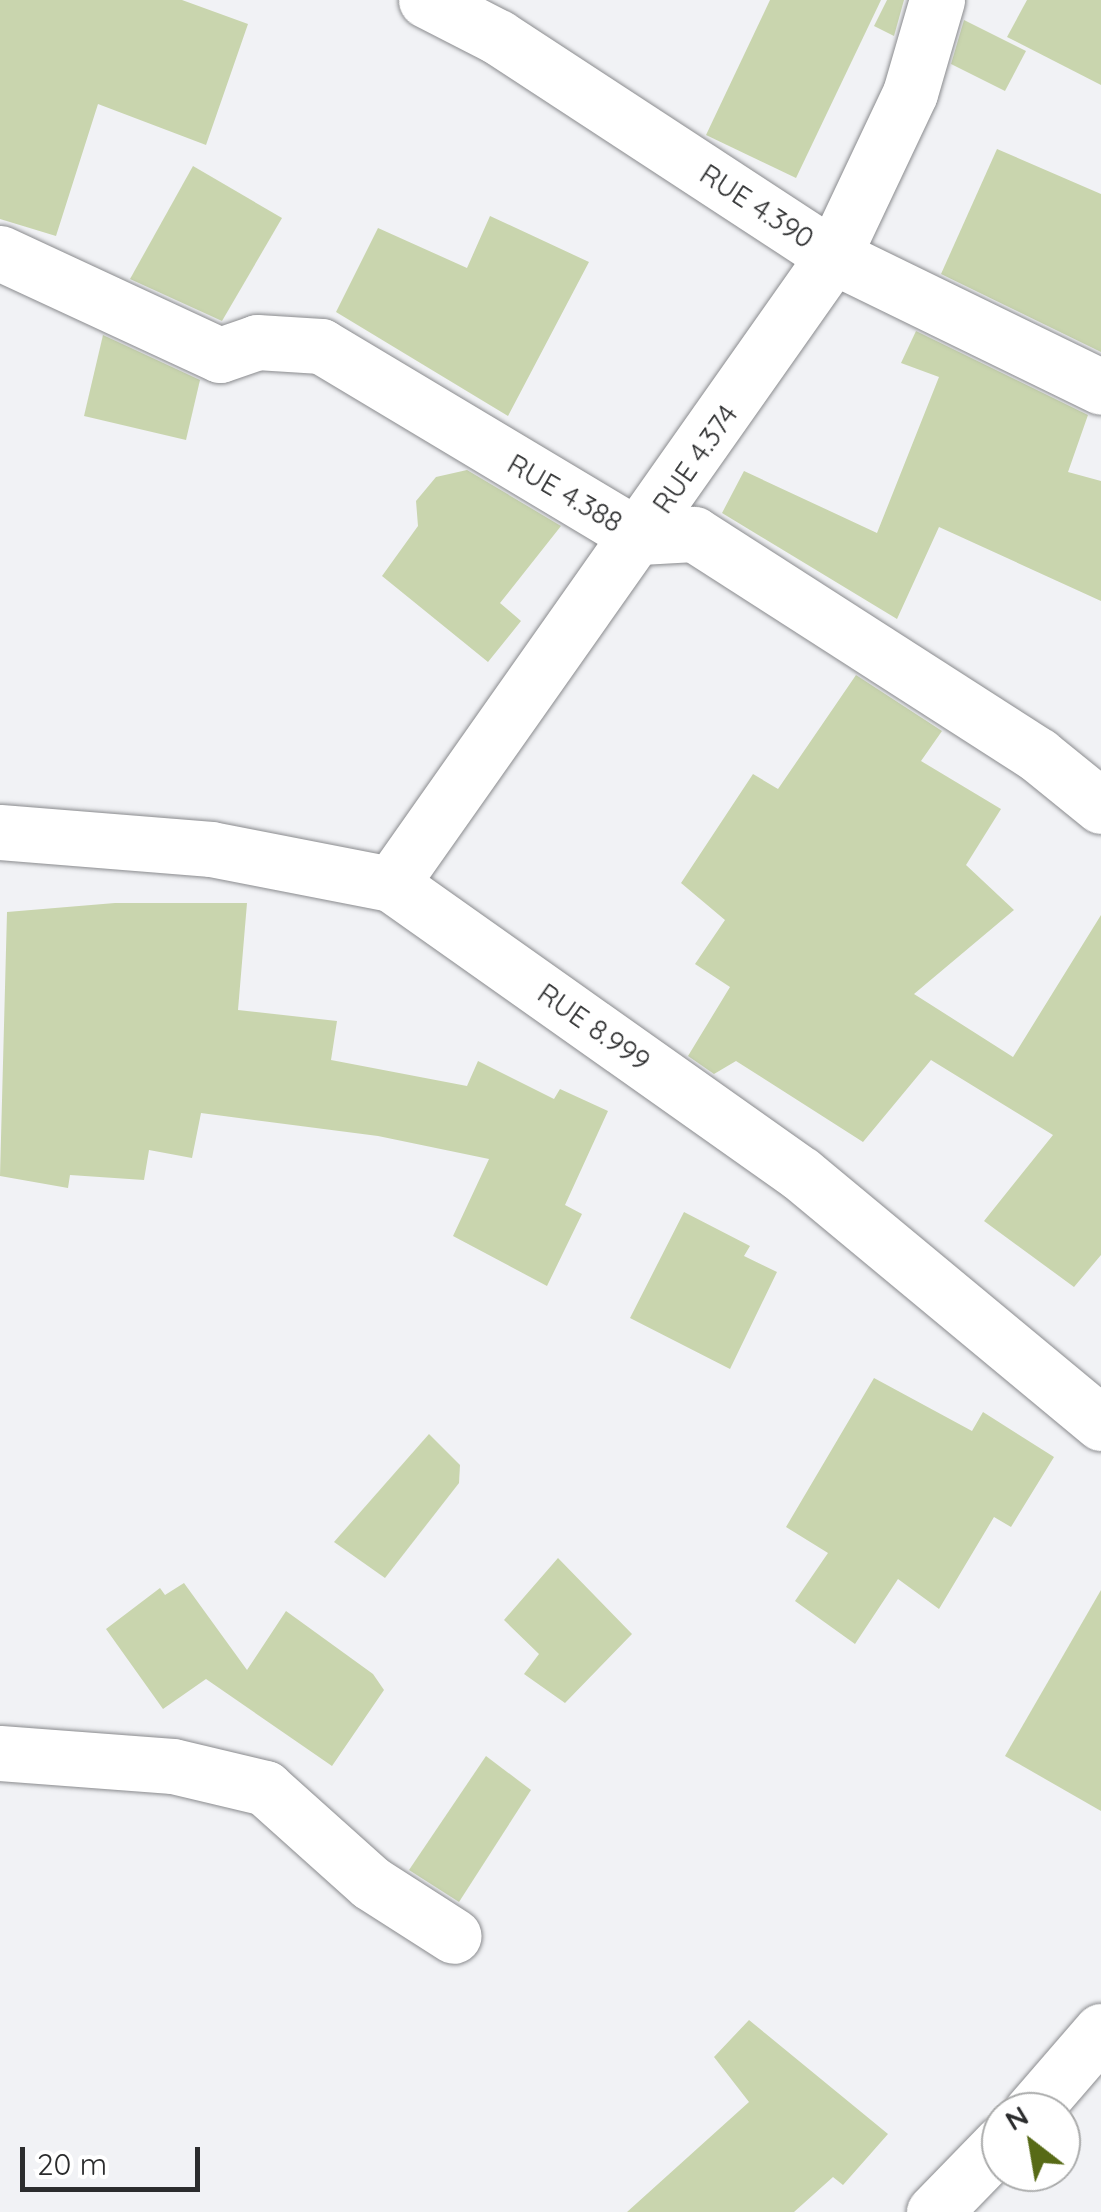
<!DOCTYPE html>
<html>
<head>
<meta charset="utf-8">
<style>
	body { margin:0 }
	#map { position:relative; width:1101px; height:2212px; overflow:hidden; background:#f1f2f5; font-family:Quicksand,sans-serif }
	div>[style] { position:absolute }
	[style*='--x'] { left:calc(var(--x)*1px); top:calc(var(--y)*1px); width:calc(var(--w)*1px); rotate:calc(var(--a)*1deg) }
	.building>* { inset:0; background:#c9d5ae }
	.roads { filter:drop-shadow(0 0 2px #8a8b8e) drop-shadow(0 0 2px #8a8b8e) }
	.street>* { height:55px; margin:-27.5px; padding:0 27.5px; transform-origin:27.5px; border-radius:27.5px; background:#fff }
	span { translate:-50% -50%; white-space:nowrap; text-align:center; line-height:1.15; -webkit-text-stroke:8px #fff; paint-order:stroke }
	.street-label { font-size:28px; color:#2b2c2d }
	.north { position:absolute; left:981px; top:2092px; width:100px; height:100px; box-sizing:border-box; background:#fff; border:2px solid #aaabab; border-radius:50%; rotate:329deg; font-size:28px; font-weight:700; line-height:40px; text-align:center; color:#2b2c2d }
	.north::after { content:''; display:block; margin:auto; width:35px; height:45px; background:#576a16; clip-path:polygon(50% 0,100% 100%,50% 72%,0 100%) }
	.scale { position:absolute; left:20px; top:2147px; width:180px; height:45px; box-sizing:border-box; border:5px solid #2b2c2d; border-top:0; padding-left:12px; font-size:30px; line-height:35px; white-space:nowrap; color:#2b2c2d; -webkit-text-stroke:8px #fff; paint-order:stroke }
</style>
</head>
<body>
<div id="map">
	<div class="building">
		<i style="clip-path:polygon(0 0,182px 0,248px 24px,206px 145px,98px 104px,56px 236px,0 219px)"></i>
		<i style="clip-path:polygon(770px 0,881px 0,796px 178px,706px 135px)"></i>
		<i style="clip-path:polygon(887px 0,904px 0,894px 36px,874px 26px)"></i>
		<i style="clip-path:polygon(1027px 0,1101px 0,1101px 85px,1007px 37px)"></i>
		<i style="clip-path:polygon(964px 20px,1026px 51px,1005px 91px,951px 64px)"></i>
		<i style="clip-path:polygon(997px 149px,1101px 194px,1101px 352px,941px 274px)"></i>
		<i style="clip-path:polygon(193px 166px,282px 218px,222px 321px,130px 279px)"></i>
		<i style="clip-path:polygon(490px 216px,589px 262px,508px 416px,336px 312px,378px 228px,467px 268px)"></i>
		<i style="clip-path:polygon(916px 331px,1088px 415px,1068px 472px,1101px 481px,1101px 601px,939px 527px,897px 619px,722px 513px,744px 471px,877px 533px,939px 377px,901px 363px)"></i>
		<i style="clip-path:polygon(103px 335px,200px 380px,186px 440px,84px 416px)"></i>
		<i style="clip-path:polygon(467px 470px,561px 526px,500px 603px,521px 621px,488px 662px,382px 576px,418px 526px,416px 501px,436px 477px)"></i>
		<i style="clip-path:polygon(856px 675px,942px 731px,921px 761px,1001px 809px,966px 865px,1014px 910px,914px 994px,1013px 1057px,1101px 915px,1101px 1255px,1074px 1287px,984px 1221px,1053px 1135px,931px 1060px,863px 1142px,736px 1061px,714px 1074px,688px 1056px,730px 987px,695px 964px,725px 920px,681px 883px,753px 774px,778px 789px)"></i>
		<i style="clip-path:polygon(115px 903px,247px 903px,238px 1010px,337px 1021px,331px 1060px,467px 1086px,478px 1061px,554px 1099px,560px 1089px,608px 1111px,565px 1205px,582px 1214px,547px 1286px,453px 1236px,489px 1159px,378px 1136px,201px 1113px,192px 1158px,149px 1150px,144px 1180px,70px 1175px,68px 1188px,0 1176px,7px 912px)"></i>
		<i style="clip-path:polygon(684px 1212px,750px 1246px,744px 1256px,777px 1272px,730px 1369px,630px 1318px)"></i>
		<i style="clip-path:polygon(874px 1378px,972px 1431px,983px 1412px,1054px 1457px,1011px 1527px,994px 1517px,939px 1609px,898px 1579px,855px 1644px,795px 1601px,828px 1553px,786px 1527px)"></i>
		<i style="clip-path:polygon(429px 1434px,460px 1465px,459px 1483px,385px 1578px,334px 1542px)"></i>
		<i style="clip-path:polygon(558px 1558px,632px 1634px,565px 1703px,524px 1674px,539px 1654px,504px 1620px)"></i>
		<i style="clip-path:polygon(184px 1583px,247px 1670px,286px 1611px,373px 1674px,384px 1690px,332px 1766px,206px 1679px,163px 1709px,106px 1629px,160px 1588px,165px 1595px)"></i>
		<i style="clip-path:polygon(1101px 1590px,1101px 1811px,1005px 1756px)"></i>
		<i style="clip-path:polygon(486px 1756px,531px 1790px,459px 1902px,409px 1870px)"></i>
		<i style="clip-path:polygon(749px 2020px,888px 2134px,843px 2185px,833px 2177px,794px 2212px,627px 2212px,749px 2102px,714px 2057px)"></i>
	</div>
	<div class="roads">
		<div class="street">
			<i style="--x:426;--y:0;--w:81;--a:27.2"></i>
			<i style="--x:498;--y:37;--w:400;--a:33.2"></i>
			<i style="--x:833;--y:256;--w:298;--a:26"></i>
			<i style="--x:0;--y:253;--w:242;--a:24.9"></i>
			<i style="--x:220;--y:355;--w:39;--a:-19"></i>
			<i style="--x:257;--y:342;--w:64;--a:3.6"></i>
			<i style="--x:321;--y:346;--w:372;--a:30.9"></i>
			<i style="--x:640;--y:537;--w:54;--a:-3.2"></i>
			<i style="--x:694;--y:534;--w:409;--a:32.7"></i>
			<i style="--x:1038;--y:755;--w:81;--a:39"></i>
			<i style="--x:0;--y:832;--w:212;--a:4.6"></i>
			<i style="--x:211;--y:849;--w:183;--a:11"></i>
			<i style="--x:391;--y:884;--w:502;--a:35.27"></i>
			<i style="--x:801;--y:1174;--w:390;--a:39.7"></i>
			<i style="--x:391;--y:884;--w:768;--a:-54.86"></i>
			<i style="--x:833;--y:256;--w:180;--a:-64.7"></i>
			<i style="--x:910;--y:93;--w:97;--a:-73.8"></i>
			<i style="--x:0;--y:1753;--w:173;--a:4.3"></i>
			<i style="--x:173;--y:1766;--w:95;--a:13.4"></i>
			<i style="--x:265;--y:1788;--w:142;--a:41.9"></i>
			<i style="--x:371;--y:1883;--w:98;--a:32.6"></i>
			<i style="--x:1031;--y:2112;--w:107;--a:-49.2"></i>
			<i style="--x:934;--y:2212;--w:96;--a:-45.8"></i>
		</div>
	</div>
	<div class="street-label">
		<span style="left:757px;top:206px;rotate:33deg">RUE 4.390</span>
		<span style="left:695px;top:459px;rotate:-55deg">RUE 4.374</span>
		<span style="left:565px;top:493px;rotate:30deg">RUE 4.388</span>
		<span style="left:594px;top:1027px;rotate:35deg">RUE 8.999</span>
	</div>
	<div class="north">N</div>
	<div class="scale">20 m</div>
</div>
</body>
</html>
